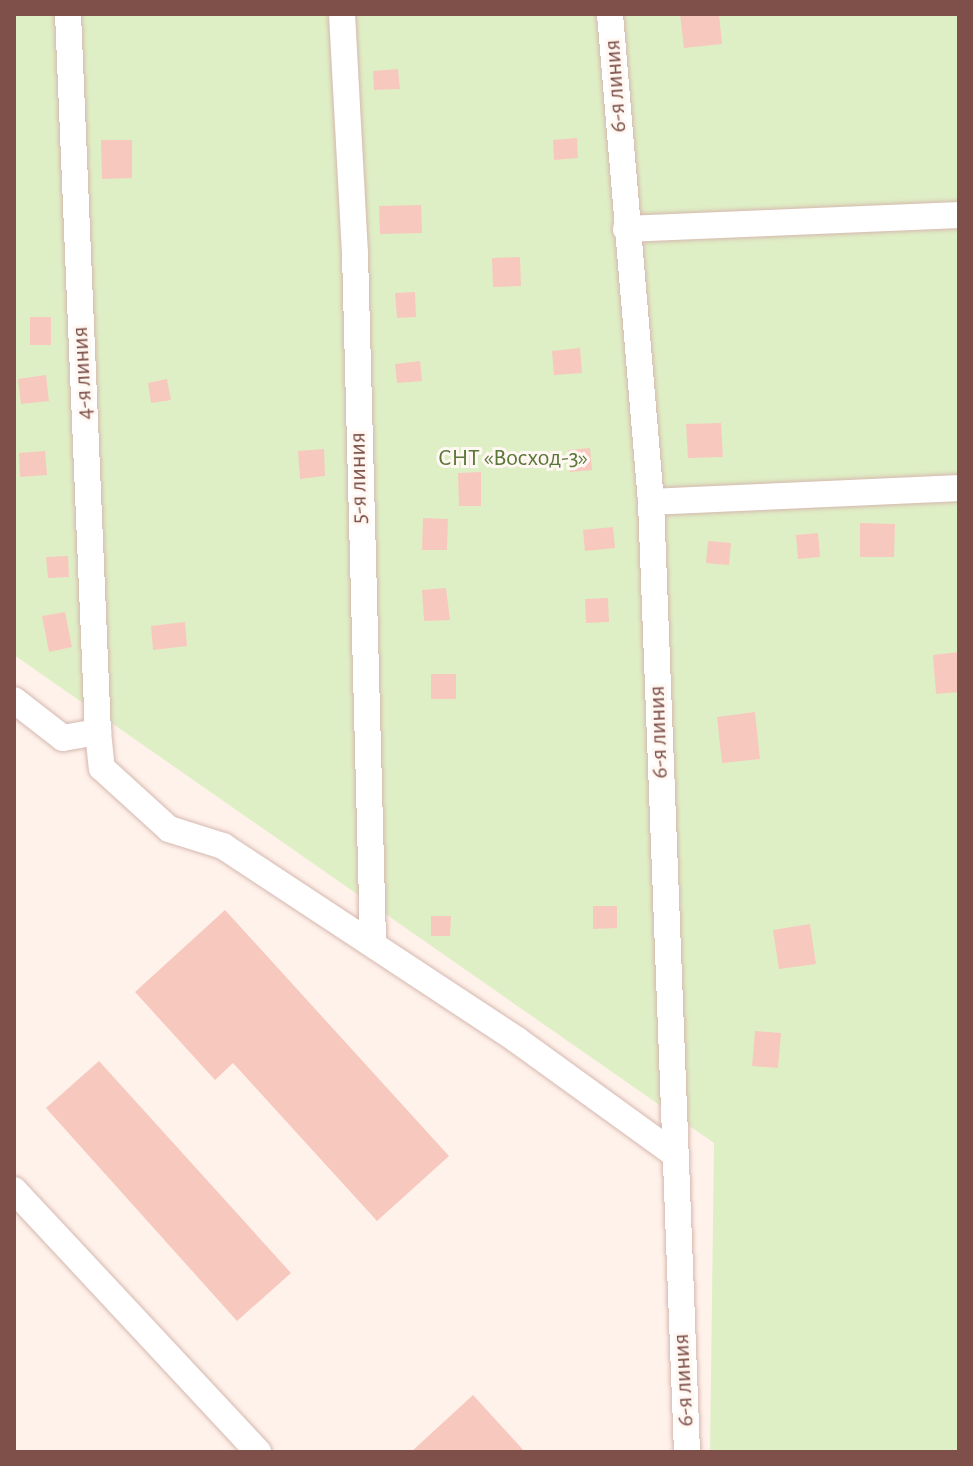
<!DOCTYPE html>
<html>
<head>
<meta charset="utf-8">
<style>
	body { margin:0 }
	#map { position:relative; width:973px; height:1466px; overflow:hidden; background:#fff2ea; font-family:"Alegreya Sans",sans-serif }
	div>[style] { position:absolute }
	[style*='--x'] { left:calc(var(--x)*1px); top:calc(var(--y)*1px); width:calc(var(--w)*1px); rotate:calc(var(--a)*1deg) }
	.green>* { inset:0; background:#dfefc5 }
	.building>* { inset:0; background:#f7c8be }
	.roads { filter:drop-shadow(0 0 2px #d5b8b0) drop-shadow(0 0 2px #d5b8b0) }
	.street>* { height:26px; margin:-13px; padding:0 13px; transform-origin:13px; border-radius:13px; background:#fff }
	span { translate:-50% -50%; white-space:nowrap; text-align:center; line-height:1.15; -webkit-text-stroke:6px #fff7f2; paint-order:stroke }
	.street-label { font-size:24px; color:#7e5049 }
	.park-label { font-size:24px; color:#5a773a }
	.frame { position:absolute; inset:0; border:16px solid #7e5049; pointer-events:none }
</style>
</head>
<body>
<div id="map">
	<div class="green">
		<i style="clip-path:polygon(14px 14px,959px 14px,959px 1452px,710px 1452px,714px 1143px,14px 655px)"></i>
	</div>
	<div class="building">
		<i style="clip-path:polygon(680px 14px,719px 14px,722px 44px,684px 48px)"></i>
		<i style="clip-path:polygon(398px 69px,400px 89px,374px 90px,373px 71px)"></i>
		<i style="clip-path:polygon(577px 138px,578px 158px,554px 160px,553px 140px)"></i>
		<i style="clip-path:polygon(101px 140px,132px 140px,132px 178px,102px 179px)"></i>
		<i style="clip-path:polygon(421px 205px,422px 233px,380px 234px,379px 206px)"></i>
		<i style="clip-path:polygon(520px 257px,521px 286px,493px 287px,492px 258px)"></i>
		<i style="clip-path:polygon(415px 292px,416px 317px,397px 318px,395px 293px)"></i>
		<i style="clip-path:polygon(30px 317px,51px 317px,51px 345px,30px 345px)"></i>
		<i style="clip-path:polygon(580px 348px,582px 373px,554px 375px,552px 351px)"></i>
		<i style="clip-path:polygon(420px 361px,422px 381px,397px 383px,395px 364px)"></i>
		<i style="clip-path:polygon(46px 375px,49px 401px,21px 404px,18px 379px)"></i>
		<i style="clip-path:polygon(167px 379px,171px 400px,151px 403px,148px 383px)"></i>
		<i style="clip-path:polygon(721px 423px,723px 457px,688px 458px,686px 424px)"></i>
		<i style="clip-path:polygon(590px 448px,592px 470px,570px 472px,568px 450px)"></i>
		<i style="clip-path:polygon(324px 449px,325px 476px,300px 479px,298px 451px)"></i>
		<i style="clip-path:polygon(45px 451px,47px 475px,20px 477px,19px 453px)"></i>
		<i style="clip-path:polygon(481px 472px,481px 506px,459px 506px,458px 473px)"></i>
		<i style="clip-path:polygon(423px 518px,448px 519px,447px 550px,422px 550px)"></i>
		<i style="clip-path:polygon(860px 523px,895px 524px,894px 557px,860px 557px)"></i>
		<i style="clip-path:polygon(613px 527px,615px 548px,585px 551px,583px 530px)"></i>
		<i style="clip-path:polygon(818px 533px,820px 557px,798px 559px,796px 535px)"></i>
		<i style="clip-path:polygon(708px 541px,731px 543px,729px 565px,706px 563px)"></i>
		<i style="clip-path:polygon(68px 556px,69px 577px,48px 578px,46px 557px)"></i>
		<i style="clip-path:polygon(446px 588px,450px 620px,424px 621px,422px 590px)"></i>
		<i style="clip-path:polygon(608px 598px,609px 622px,586px 623px,585px 599px)"></i>
		<i style="clip-path:polygon(65px 612px,72px 647px,49px 652px,42px 616px)"></i>
		<i style="clip-path:polygon(185px 622px,187px 646px,153px 650px,151px 626px)"></i>
		<i style="clip-path:polygon(959px 652px,959px 692px,936px 694px,933px 655px)"></i>
		<i style="clip-path:polygon(431px 674px,456px 674px,456px 699px,431px 699px)"></i>
		<i style="clip-path:polygon(755px 712px,760px 759px,722px 763px,717px 717px)"></i>
		<i style="clip-path:polygon(593px 906px,617px 906px,617px 928px,593px 929px)"></i>
		<i style="clip-path:polygon(225px 910px,449px 1156px,377px 1221px,233px 1063px,215px 1080px,135px 992px)"></i>
		<i style="clip-path:polygon(431px 916px,451px 916px,450px 936px,431px 936px)"></i>
		<i style="clip-path:polygon(810px 924px,816px 964px,779px 969px,773px 930px)"></i>
		<i style="clip-path:polygon(755px 1031px,781px 1033px,778px 1068px,752px 1066px)"></i>
		<i style="clip-path:polygon(99px 1061px,291px 1273px,237px 1321px,46px 1108px)"></i>
		<i style="clip-path:polygon(473px 1395px,525px 1452px,411px 1452px)"></i>
	</div>
	<div class="roads">
		<div class="street">
			<i style="--x:68;--y:14;--w:719;--a:87.61"></i>
			<i style="--x:342;--y:14;--w:239;--a:86.9"></i>
			<i style="--x:355;--y:253;--w:689;--a:88.5"></i>
			<i style="--x:610;--y:14;--w:490;--a:85.2"></i>
			<i style="--x:651;--y:502;--w:951;--a:87.83"></i>
			<i style="--x:626;--y:229;--w:333;--a:-2.4"></i>
			<i style="--x:651;--y:502;--w:308;--a:-2.6"></i>
			<i style="--x:14;--y:700;--w:62;--a:37.8"></i>
			<i style="--x:63;--y:738;--w:36;--a:-10"></i>
			<i style="--x:98;--y:732;--w:36;--a:84"></i>
			<i style="--x:102;--y:768;--w:91;--a:42.3"></i>
			<i style="--x:169;--y:829;--w:57;--a:17.5"></i>
			<i style="--x:223;--y:846;--w:352;--a:33.4"></i>
			<i style="--x:517;--y:1040;--w:193;--a:35.9"></i>
			<i style="--x:14;--y:1190;--w:358;--a:47"></i>
		</div>
	</div>
	<div class="street-label">
		<span style="left:616px;top:86px;rotate:-94deg">6-я линия</span>
		<span style="left:83px;top:373px;rotate:-93deg">4-я линия</span>
		<span style="left:359px;top:478px;rotate:-91deg">5-я линия</span>
		<span style="left:659px;top:732px;rotate:-92deg">6-я линия</span>
		<span style="left:684px;top:1380px;rotate:-93deg">6-я линия</span>
	</div>
	<div class="park-label">
		<span style="left:513px;top:459px">СНТ «Восход-3»</span>
	</div>
	<div class="frame"></div>
</div>
</body>
</html>
